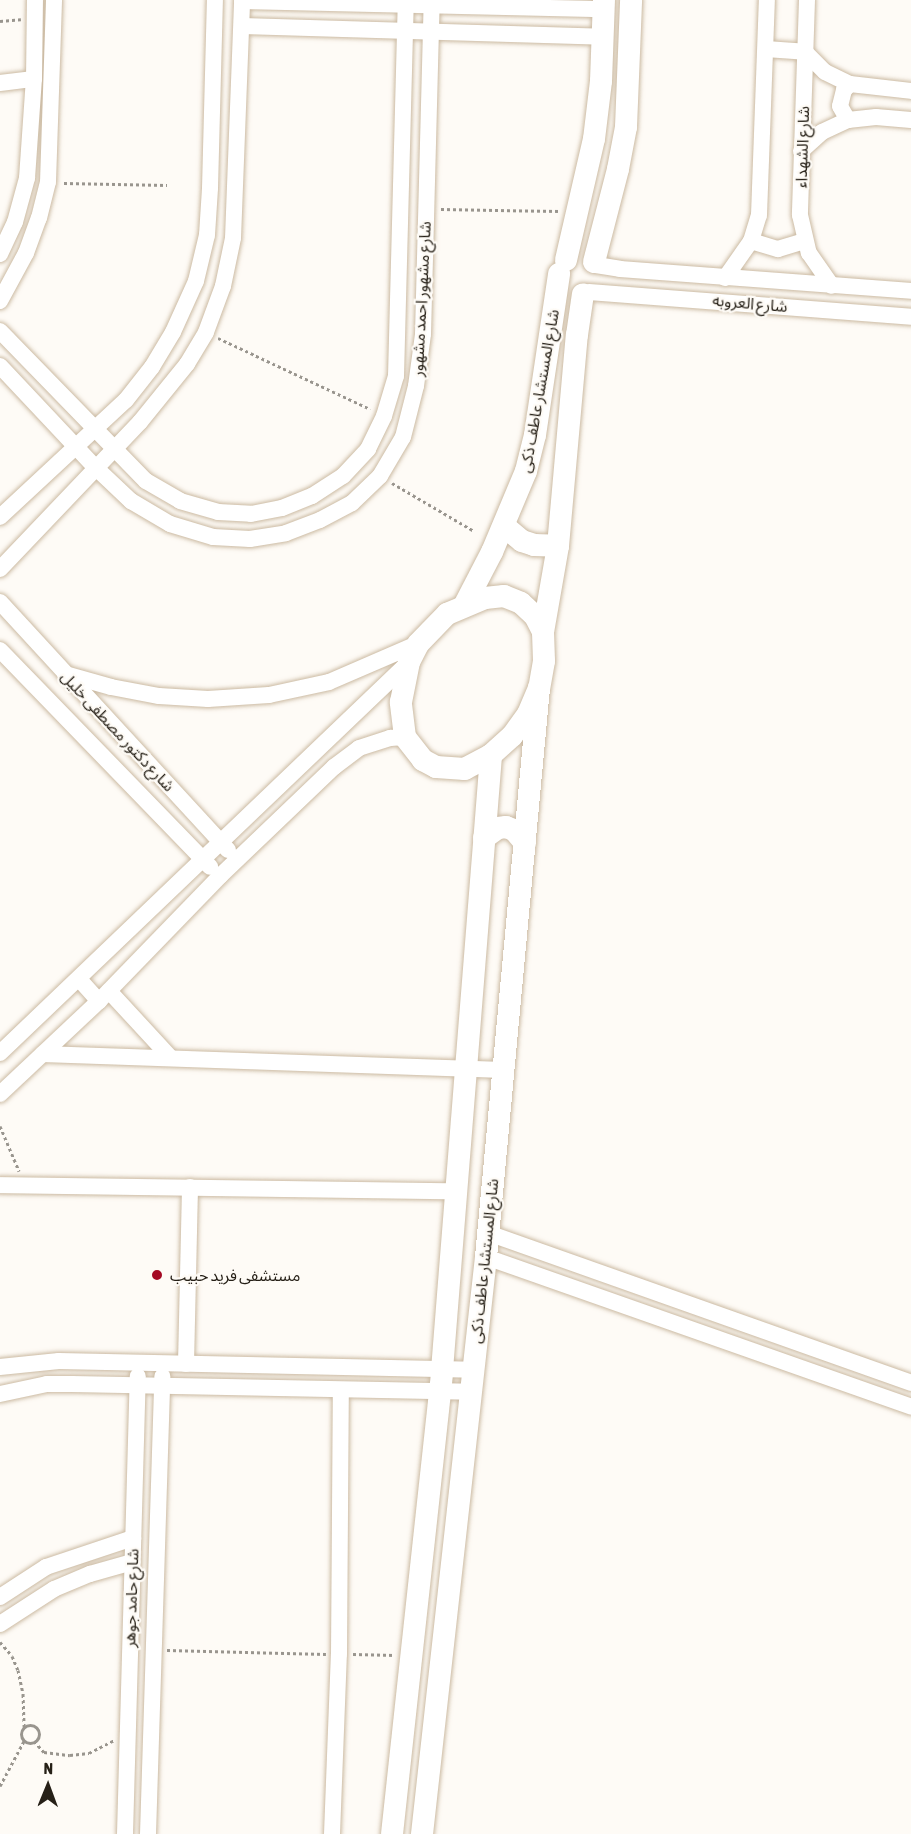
<!DOCTYPE html>
<html>
<head>
<meta charset="utf-8">
<style>
	body { margin:0 }
	#map { position:relative; width:911px; height:1834px; overflow:hidden; background:#fefbf6; font-family:"Asap Condensed","Noto Sans Arabic",sans-serif }
	div>[style] { position:absolute }
	[style*='--x'] { left:calc(var(--x)*1px); top:calc(var(--y)*1px); width:calc(var(--w)*1px); rotate:calc(var(--a)*1deg) }
	.path>* { height:3px; margin-top:-1.5px; transform-origin:0; background:repeating-linear-gradient(90deg,#99958e 0 3px,transparent 0 6px) }
	.path>.ring { margin:-1.5px; padding:0; box-sizing:content-box; background:none; border:3px solid #99958e; border-radius:50% }
	.roads { filter:drop-shadow(0 0 2px #cbbaa2) drop-shadow(0 0 2px #cbbaa2) }
	.street>* { height:16px; margin:-8px; padding:0 8px; transform-origin:8px; border-radius:8px; background:#fff }
	.secondary>* { height:22px; margin:-11px; padding:0 11px; transform-origin:11px; border-radius:11px; background:#fff }
	.dots>* { width:16px; height:16px; translate:-50% -50%; box-sizing:border-box; border:3px solid #fefbf6; border-radius:50% }
	span { translate:-50% -50%; white-space:nowrap; text-align:center; line-height:1.15; -webkit-text-stroke:4.5px #fefbf6; paint-order:stroke }
	.street-label { font-size:16px; color:#262017 }
	.poi-label { font-size:16px; color:#262017 }
	.left { translate:0 -50%; text-align:left }
	.north { position:absolute; left:18px; top:1756px; width:60px; height:60px; -webkit-text-stroke:4px #fefbf6; paint-order:stroke; rotate:1deg; font-size:16px; font-weight:700; line-height:24px; text-align:center; color:#262017 }
	.north::after { content:''; display:block; margin:auto; width:21px; height:27px; background:#262017; clip-path:polygon(50% 0,100% 100%,50% 72%,0 100%) }
</style>
</head>
<body>
<div id="map">
	<div class="path">
		<i style="--x:0;--y:21;--w:21;--a:-5"></i>
		<i style="--x:64;--y:183;--w:103;--a:1.1"></i>
		<i style="--x:441;--y:209;--w:119;--a:1"></i>
		<i style="--x:218;--y:338;--w:168;--a:25"></i>
		<i style="--x:392;--y:483;--w:95;--a:30.3"></i>
		<i style="--x:0;--y:1126;--w:49;--a:67.1"></i>
		<i style="--x:0;--y:1642;--w:18;--a:49"></i>
		<i style="--x:12;--y:1656;--w:15;--a:67"></i>
		<i style="--x:18;--y:1670;--w:25;--a:78"></i>
		<i style="--x:23;--y:1694;--w:33;--a:88"></i>
		<i style="--x:167;--y:1650;--w:159;--a:1.4"></i>
		<i style="--x:353;--y:1654;--w:42;--a:1.4"></i>
		<i class="ring" style="left:21px;top:1725px;width:15px;height:15px"></i>
		<i style="--x:34;--y:1741;--w:15;--a:48"></i>
		<i style="--x:44;--y:1752;--w:26;--a:7"></i>
		<i style="--x:70;--y:1755;--w:19;--a:-6"></i>
		<i style="--x:89;--y:1753;--w:28;--a:-27"></i>
		<i style="--x:0;--y:1786;--w:51;--a:-61.9"></i>
	</div>
	<div class="roads">
		<div class="street">
			<i style="--x:807;--y:0;--w:215;--a:91.9"></i>
			<i style="--x:800;--y:215;--w:39;--a:77"></i>
			<i style="--x:809;--y:253;--w:40;--a:55.1"></i>
			<i style="--x:242;--y:1;--w:362;--a:1.3"></i>
			<i style="--x:242;--y:26;--w:361;--a:1.7"></i>
			<i style="--x:766;--y:49;--w:39;--a:4"></i>
			<i style="--x:805;--y:52;--w:28;--a:45"></i>
			<i style="--x:825;--y:72;--w:28;--a:26"></i>
			<i style="--x:850;--y:84;--w:61;--a:6.5"></i>
			<i style="--x:0;--y:83;--w:34;--a:-7"></i>
			<i style="--x:848;--y:120;--w:16;--a:-120"></i>
			<i style="--x:840;--y:106;--w:16;--a:-76"></i>
			<i style="--x:844;--y:90;--w:8;--a:-45"></i>
			<i style="--x:801;--y:151;--w:28;--a:-42"></i>
			<i style="--x:822;--y:132;--w:29;--a:-25"></i>
			<i style="--x:848;--y:120;--w:28;--a:-6"></i>
			<i style="--x:876;--y:117;--w:35;--a:5"></i>
			<i style="--x:751;--y:241;--w:28;--a:17"></i>
			<i style="--x:778;--y:249;--w:28;--a:-17"></i>
			<i style="--x:0;--y:254;--w:35;--a:-65"></i>
			<i style="--x:15;--y:222;--w:46;--a:-74.7"></i>
			<i style="--x:27;--y:178;--w:99;--a:-86"></i>
			<i style="--x:34;--y:79;--w:79;--a:-89.3"></i>
			<i style="--x:596;--y:265;--w:24;--a:9"></i>
			<i style="--x:620;--y:269;--w:292;--a:4.3"></i>
			<i style="--x:725;--y:278;--w:45;--a:-54.9"></i>
			<i style="--x:751;--y:241;--w:27;--a:-73"></i>
			<i style="--x:759;--y:215;--w:215;--a:-87.9"></i>
			<i style="--x:589;--y:292;--w:323;--a:4.4"></i>
			<i style="--x:0;--y:301;--w:55;--a:-61.6"></i>
			<i style="--x:26;--y:253;--w:37;--a:-70"></i>
			<i style="--x:39;--y:218;--w:37;--a:-76"></i>
			<i style="--x:48;--y:182;--w:182;--a:-88.1"></i>
			<i style="--x:0;--y:331;--w:209;--a:45.8"></i>
			<i style="--x:146;--y:481;--w:39;--a:30"></i>
			<i style="--x:180;--y:501;--w:40;--a:16"></i>
			<i style="--x:218;--y:512;--w:33;--a:3"></i>
			<i style="--x:251;--y:514;--w:32;--a:-11"></i>
			<i style="--x:282;--y:508;--w:32;--a:-22"></i>
			<i style="--x:312;--y:496;--w:37;--a:-33"></i>
			<i style="--x:343;--y:476;--w:37;--a:-47"></i>
			<i style="--x:368;--y:449;--w:37;--a:-64"></i>
			<i style="--x:384;--y:416;--w:42;--a:-73.3"></i>
			<i style="--x:396;--y:376;--w:376;--a:-88.5"></i>
			<i style="--x:0;--y:366;--w:139;--a:46.8"></i>
			<i style="--x:95;--y:467;--w:50;--a:43.4"></i>
			<i style="--x:131;--y:501;--w:45;--a:30.5"></i>
			<i style="--x:170;--y:524;--w:45;--a:16.8"></i>
			<i style="--x:213;--y:537;--w:37;--a:3"></i>
			<i style="--x:250;--y:539;--w:36;--a:-9"></i>
			<i style="--x:286;--y:533;--w:36;--a:-21"></i>
			<i style="--x:320;--y:520;--w:36;--a:-28"></i>
			<i style="--x:352;--y:503;--w:39;--a:-44"></i>
			<i style="--x:380;--y:476;--w:45;--a:-59.5"></i>
			<i style="--x:403;--y:437;--w:53;--a:-75.7"></i>
			<i style="--x:416;--y:386;--w:52;--a:-82.3"></i>
			<i style="--x:423;--y:334;--w:334;--a:-88.5"></i>
			<i style="--x:0;--y:517;--w:172;--a:-42.9"></i>
			<i style="--x:126;--y:400;--w:42;--a:-51.8"></i>
			<i style="--x:152;--y:367;--w:41;--a:-59"></i>
			<i style="--x:173;--y:332;--w:56;--a:-65.7"></i>
			<i style="--x:196;--y:281;--w:47;--a:-76.6"></i>
			<i style="--x:207;--y:235;--w:47;--a:-86.3"></i>
			<i style="--x:210;--y:188;--w:188;--a:-88.5"></i>
			<i style="--x:0;--y:569;--w:203;--a:-46.4"></i>
			<i style="--x:140;--y:422;--w:75;--a:-51"></i>
			<i style="--x:187;--y:364;--w:37;--a:-59"></i>
			<i style="--x:206;--y:332;--w:49;--a:-69.7"></i>
			<i style="--x:223;--y:286;--w:49;--a:-78.2"></i>
			<i style="--x:233;--y:238;--w:238;--a:-87.8"></i>
			<i style="--x:0;--y:602;--w:337;--a:47.4"></i>
			<i style="--x:0;--y:650;--w:302;--a:45.9"></i>
			<i style="--x:65;--y:674;--w:48;--a:15.8"></i>
			<i style="--x:111;--y:687;--w:49;--a:10.6"></i>
			<i style="--x:159;--y:696;--w:49;--a:3.5"></i>
			<i style="--x:208;--y:699;--w:61;--a:-3.8"></i>
			<i style="--x:269;--y:695;--w:61;--a:-12.2"></i>
			<i style="--x:329;--y:682;--w:98;--a:-23.4"></i>
			<i style="--x:79;--y:979;--w:30;--a:48"></i>
			<i style="--x:109;--y:991;--w:90;--a:47.3"></i>
			<i style="--x:0;--y:1053;--w:566;--a:-43.71"></i>
			<i style="--x:43;--y:1054;--w:460;--a:2"></i>
			<i style="--x:0;--y:1094;--w:136;--a:-43.2"></i>
			<i style="--x:99;--y:1001;--w:174;--a:-45.9"></i>
			<i style="--x:220;--y:876;--w:158;--a:-43.7"></i>
			<i style="--x:334;--y:767;--w:31;--a:-37"></i>
			<i style="--x:359;--y:748;--w:33;--a:-18"></i>
			<i style="--x:390;--y:738;--w:15;--a:-4"></i>
			<i style="--x:0;--y:1185;--w:458;--a:0.8"></i>
			<i style="--x:488;--y:1233;--w:449;--a:19.5"></i>
			<i style="--x:486;--y:1257;--w:451;--a:19.4"></i>
			<i style="--x:186;--y:1364;--w:177;--a:-88.7"></i>
			<i style="--x:0;--y:1367;--w:59;--a:-5.8"></i>
			<i style="--x:59;--y:1361;--w:414;--a:1.2"></i>
			<i style="--x:0;--y:1394;--w:48;--a:-12"></i>
			<i style="--x:47;--y:1384;--w:25;--a:0"></i>
			<i style="--x:72;--y:1384;--w:399;--a:1.1"></i>
			<i style="--x:0;--y:1597;--w:55;--a:-33.1"></i>
			<i style="--x:46;--y:1567;--w:92;--a:-18.4"></i>
			<i style="--x:0;--y:1624;--w:64;--a:-32.9"></i>
			<i style="--x:54;--y:1589;--w:39;--a:-23"></i>
			<i style="--x:90;--y:1574;--w:44;--a:-15.9"></i>
			<i style="--x:125;--y:1834;--w:458;--a:-88.4"></i>
			<i style="--x:148;--y:1834;--w:458;--a:-88.2"></i>
			<i style="--x:332;--y:1834;--w:180;--a:-87.8"></i>
			<i style="--x:339;--y:1654;--w:264;--a:-89.6"></i>
		</div>
		<div class="secondary">
			<i style="--x:566;--y:260;--w:124;--a:-77"></i>
			<i style="--x:594;--y:139;--w:58;--a:-83.1"></i>
			<i style="--x:601;--y:81;--w:81;--a:-87.9"></i>
			<i style="--x:594;--y:262;--w:96;--a:-75.5"></i>
			<i style="--x:618;--y:169;--w:43;--a:-79.2"></i>
			<i style="--x:626;--y:127;--w:127;--a:-87.7"></i>
			<i style="--x:504;--y:526;--w:23;--a:40"></i>
			<i style="--x:522;--y:541;--w:13;--a:18"></i>
			<i style="--x:534;--y:545;--w:24;--a:2"></i>
			<i style="--x:504;--y:596;--w:18;--a:22"></i>
			<i style="--x:521;--y:603;--w:19;--a:43"></i>
			<i style="--x:535;--y:616;--w:18;--a:63"></i>
			<i style="--x:543;--y:632;--w:29;--a:88"></i>
			<i style="--x:544;--y:661;--w:27;--a:100"></i>
			<i style="--x:539;--y:688;--w:28;--a:113"></i>
			<i style="--x:528;--y:714;--w:27;--a:126"></i>
			<i style="--x:512;--y:736;--w:28;--a:138"></i>
			<i style="--x:491;--y:755;--w:30;--a:152"></i>
			<i style="--x:465;--y:769;--w:29;--a:-176"></i>
			<i style="--x:436;--y:767;--w:15;--a:-152"></i>
			<i style="--x:423;--y:760;--w:29;--a:-128"></i>
			<i style="--x:405;--y:737;--w:35;--a:-97"></i>
			<i style="--x:401;--y:702;--w:41;--a:-78.7"></i>
			<i style="--x:409;--y:662;--w:20;--a:-63"></i>
			<i style="--x:418;--y:644;--w:42;--a:-46"></i>
			<i style="--x:447;--y:614;--w:41;--a:-22.8"></i>
			<i style="--x:485;--y:598;--w:19;--a:-6"></i>
			<i style="--x:465;--y:604;--w:59;--a:-62.6"></i>
			<i style="--x:492;--y:552;--w:88;--a:-67.2"></i>
			<i style="--x:526;--y:471;--w:37;--a:-76"></i>
			<i style="--x:535;--y:435;--w:163;--a:-81.5"></i>
			<i style="--x:543;--y:632;--w:87;--a:-80.1"></i>
			<i style="--x:558;--y:546;--w:212;--a:-84.9"></i>
			<i style="--x:577;--y:335;--w:41;--a:-81.7"></i>
			<i style="--x:484;--y:838;--w:17;--a:-36"></i>
			<i style="--x:498;--y:828;--w:8;--a:-7"></i>
			<i style="--x:506;--y:827;--w:9;--a:21"></i>
			<i style="--x:514;--y:830;--w:17;--a:50"></i>
			<i style="--x:392;--y:1834;--w:467;--a:-83.8"></i>
			<i style="--x:442;--y:1370;--w:617;--a:-85.44"></i>
			<i style="--x:422;--y:1834;--w:581;--a:-83.67"></i>
			<i style="--x:486;--y:1257;--w:571;--a:-84.68"></i>
		</div>
	</div>
	<div class="dots">
		<i style="left:157px;top:1275px;background:#a40923"></i>
	</div>
	<div class="street-label">
		<span style="left:802px;top:147px;rotate:-88deg">شارع الشهداء</span>
		<span style="left:421px;top:299px;rotate:-87deg">شارع مشهور احمد مشهور</span>
		<span style="left:750px;top:303px;rotate:5deg">شارع العروبه</span>
		<span style="left:539px;top:391px;rotate:-80deg">شارع المستشار عاطف ذكى</span>
		<span style="left:118px;top:731px;rotate:47deg">شارع دكتور مصطفى خليل</span>
		<span style="left:484px;top:1261px;rotate:-84deg">شارع المستشار عاطف ذكى</span>
		<span style="left:131px;top:1598px;rotate:-88deg">شارع حامد جوهر</span>
	</div>
	<div class="poi-label">
		<span class="left" style="left:170px;top:1275px">مستشفى فريد حبيب</span>
	</div>
	<div class="north">N</div>
</div>
</body>
</html>
